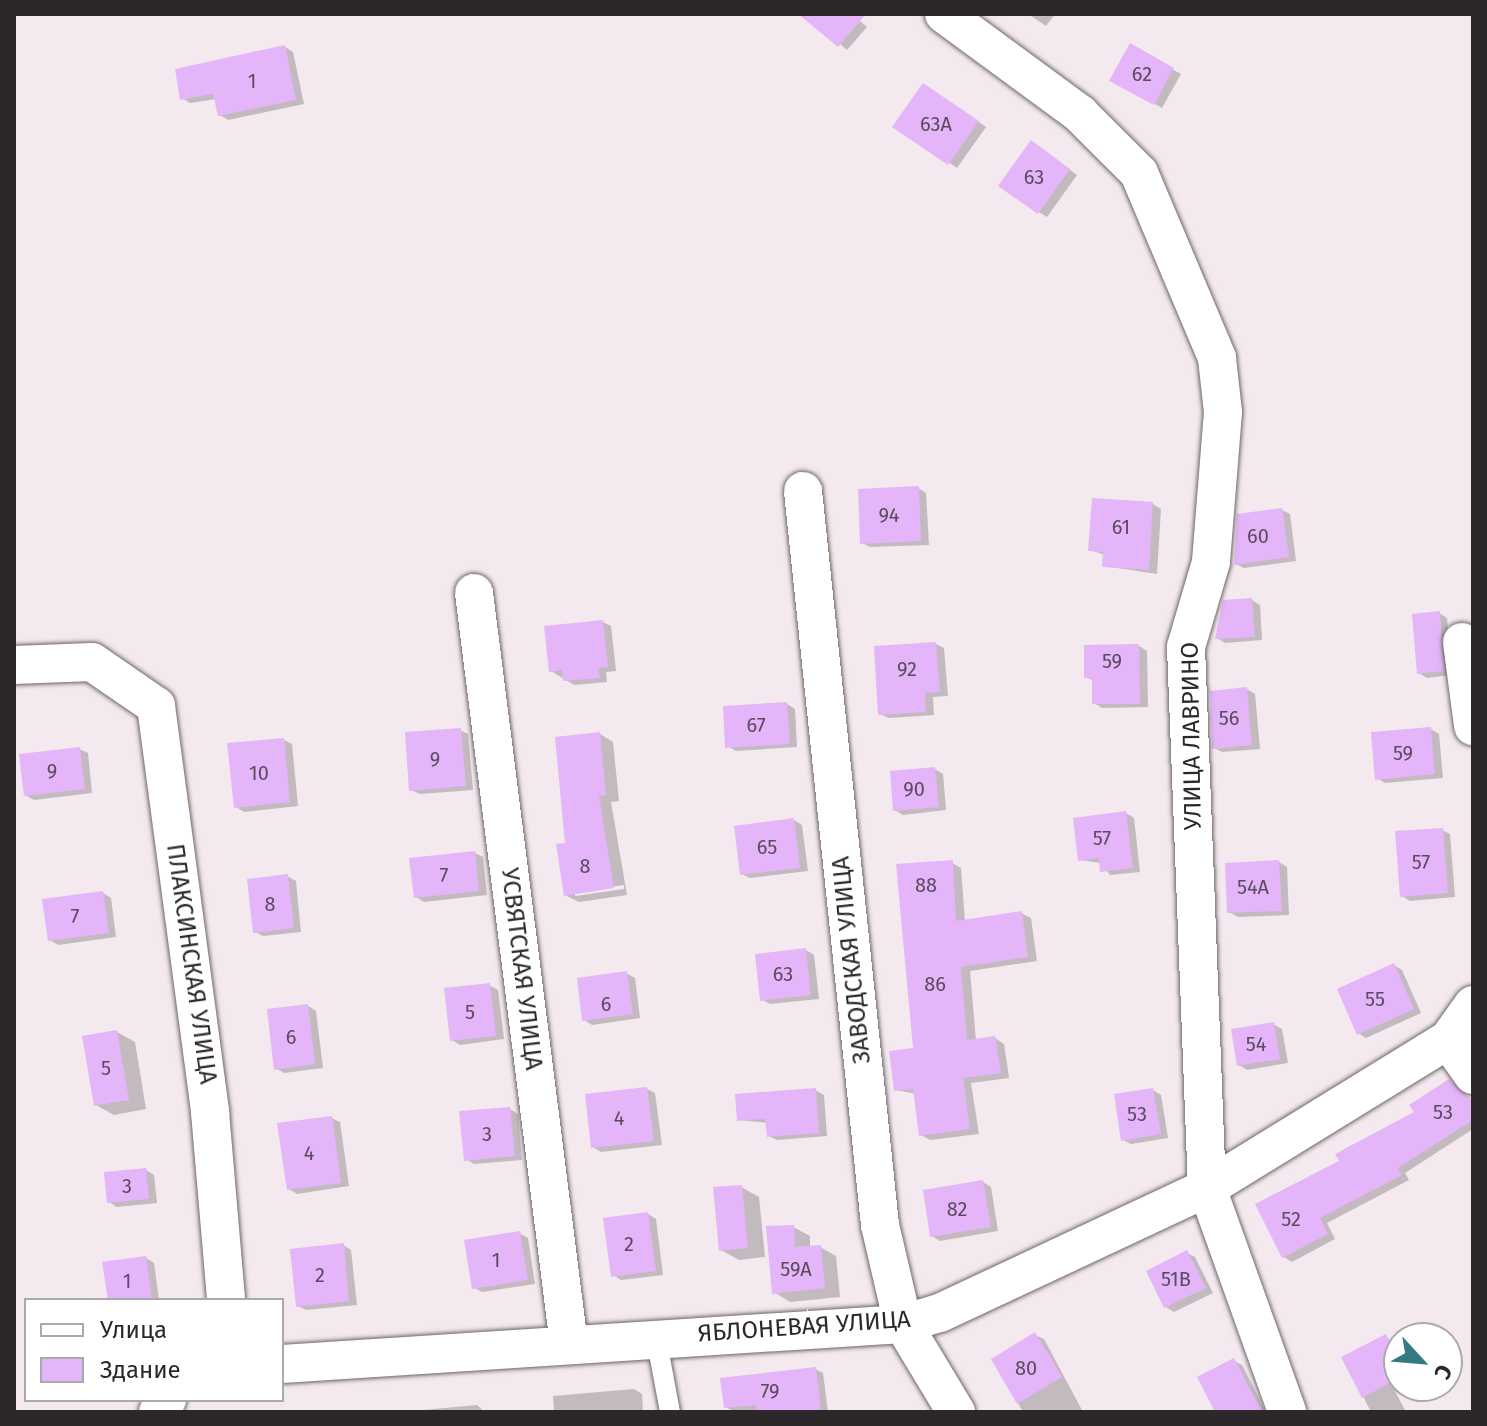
<!DOCTYPE html>
<html>
<head>
<meta charset="utf-8">
<style>
	body { margin:0 }
	#map { position:relative; width:1487px; height:1426px; overflow:hidden; background:#f3e9ee; font-family:"Fira Sans",sans-serif }
	div>[style] { position:absolute }
	[style*='--x'] { left:calc(var(--x)*1px); top:calc(var(--y)*1px); width:calc(var(--w)*1px); rotate:calc(var(--a)*1deg) }
	.shadow>* { inset:0; background:#0003 }
	.building>* { inset:0; background:#e4b5f8 }
	.roads { filter:drop-shadow(0 0 2px #6f666b) drop-shadow(0 0 2px #6f666b) }
	.service>* { height:20px; margin:-10px; padding:0 10px; transform-origin:10px; border-radius:10px; background:#fff }
	.minor>* { height:38px; margin:-19px; padding:0 19px; transform-origin:19px; border-radius:19px; background:#fff }
	span { translate:-50% -50%; white-space:nowrap; text-align:center; line-height:1.15; -webkit-text-stroke:6px #fff; paint-order:stroke }
	.number-label { font-size:20px; color:#5a4b5e }
	.number-label span { -webkit-text-stroke-width:0 }
	.street-label { font-size:24px; color:#2c282a }
	.frame { position:absolute; inset:0; border:16px solid #2c282a; pointer-events:none }
	.legend { position:absolute; left:24px; top:1298px; width:260px; height:104px; box-sizing:border-box; background:#fff; border:2px solid #aba9aa; margin:0; padding:10px 14px; list-style:none; font-size:24px; color:#2c282a }
	.legend li { display:flex; align-items:center; gap:16px; height:40px }
	.legend b { width:40px; border:2px solid #aba9aa }
	.north { position:absolute; left:1383px; top:1322px; width:80px; height:80px; box-sizing:border-box; background:#fff; border:2px solid #aba9aa; border-radius:50%; rotate:116deg; font-size:22px; font-weight:700; line-height:32px; text-align:center; color:#2c282a }
	.north::after { content:''; display:block; margin:auto; width:28px; height:36px; background:#337a84; clip-path:polygon(50% 0,100% 100%,50% 72%,0 100%) }
</style>
</head>
<body>
<div id="map">
	<div class="shadow">
		<i style="clip-path:polygon(807px 14px,852px 14px,867px 27px,847px 50px)"></i>
		<i style="clip-path:polygon(1028px 14px,1055px 14px,1046px 26px)"></i>
		<i style="clip-path:polygon(1130px 46px,1181px 74px,1162px 108px,1112px 80px)"></i>
		<i style="clip-path:polygon(285px 47px,293px 52px,304px 104px,228px 120px,220px 115px,216px 99px,190px 103px,182px 98px)"></i>
		<i style="clip-path:polygon(932px 90px,986px 127px,957px 168px,895px 126px)"></i>
		<i style="clip-path:polygon(1040px 148px,1077px 175px,1047px 217px,1039px 212px)"></i>
		<i style="clip-path:polygon(918px 488px,926px 493px,929px 545px,870px 547px,862px 543px)"></i>
		<i style="clip-path:polygon(1153px 504px,1161px 509px,1157px 574px,1104px 566px,1105px 555px,1090px 550px)"></i>
		<i style="clip-path:polygon(1282px 510px,1290px 514px,1296px 561px,1244px 568px,1236px 564px)"></i>
		<i style="clip-path:polygon(1252px 600px,1260px 605px,1262px 640px,1225px 643px,1217px 638px)"></i>
		<i style="clip-path:polygon(1439px 613px,1447px 618px,1451px 675px,1427px 678px,1419px 673px)"></i>
		<i style="clip-path:polygon(603px 622px,611px 626px,616px 671px,606px 672px,607px 682px,574px 685px,551px 671px)"></i>
		<i style="clip-path:polygon(936px 644px,944px 648px,948px 696px,933px 697px,934px 715px,889px 718px,880px 714px)"></i>
		<i style="clip-path:polygon(1139px 646px,1147px 651px,1148px 707px,1102px 708px,1094px 703px,1094px 681px,1086px 677px)"></i>
		<i style="clip-path:polygon(1247px 689px,1255px 694px,1260px 749px,1222px 752px,1214px 748px)"></i>
		<i style="clip-path:polygon(787px 704px,795px 709px,797px 747px,736px 751px,727px 746px)"></i>
		<i style="clip-path:polygon(1431px 729px,1439px 734px,1443px 778px,1385px 783px,1377px 778px)"></i>
		<i style="clip-path:polygon(460px 730px,468px 734px,473px 790px,420px 794px,411px 790px)"></i>
		<i style="clip-path:polygon(evenodd,600px 734px,613px 742px,619px 801px,611px 802px,627px 895px,579px 902px,565px 895px,567px 844px,600px 734px,624px 885px,624px 889px,575px 896px,575px 892px,624px 885px)"></i>
		<i style="clip-path:polygon(284px 740px,292px 744px,298px 806px,244px 812px,236px 807px)"></i>
		<i style="clip-path:polygon(79px 749px,88px 753px,92px 793px,34px 800px,25px 795px)"></i>
		<i style="clip-path:polygon(935px 769px,943px 774px,946px 810px,903px 815px,895px 810px)"></i>
		<i style="clip-path:polygon(1126px 813px,1134px 818px,1140px 872px,1110px 875px,1101px 863px,1080px 860px)"></i>
		<i style="clip-path:polygon(794px 820px,802px 825px,808px 871px,750px 878px,742px 874px)"></i>
		<i style="clip-path:polygon(1442px 830px,1450px 834px,1455px 897px,1410px 901px,1402px 896px)"></i>
		<i style="clip-path:polygon(475px 853px,483px 857px,487px 895px,424px 902px,416px 897px)"></i>
		<i style="clip-path:polygon(1279px 862px,1287px 867px,1289px 915px,1238px 917px,1229px 912px)"></i>
		<i style="clip-path:polygon(952px 863px,961px 868px,965px 922px,1021px 913px,1031px 918px,1037px 961px,970px 971px,976px 1041px,995px 1038px,1004px 1044px,1009px 1078px,971px 1083px,979px 1134px,930px 1140px,921px 1135px,916px 1094px,896px 1090px,916px 1050px)"></i>
		<i style="clip-path:polygon(287px 876px,296px 881px,301px 932px,263px 936px,255px 932px)"></i>
		<i style="clip-path:polygon(103px 893px,111px 898px,116px 937px,58px 945px,50px 940px)"></i>
		<i style="clip-path:polygon(806px 950px,814px 955px,819px 999px,770px 1004px,761px 999px)"></i>
		<i style="clip-path:polygon(1394px 965px,1402px 970px,1421px 1013px,1366px 1038px,1358px 1033px)"></i>
		<i style="clip-path:polygon(626px 973px,635px 978px,640px 1018px,592px 1025px,584px 1020px)"></i>
		<i style="clip-path:polygon(489px 985px,498px 990px,504px 1039px,460px 1045px,452px 1040px)"></i>
		<i style="clip-path:polygon(308px 1006px,316px 1011px,323px 1068px,284px 1073px,276px 1068px)"></i>
		<i style="clip-path:polygon(1273px 1024px,1282px 1029px,1288px 1063px,1247px 1070px,1239px 1065px)"></i>
		<i style="clip-path:polygon(117px 1032px,135px 1042px,146px 1109px,114px 1115px,96px 1105px)"></i>
		<i style="clip-path:polygon(1449px 1081px,1473px 1103px,1473px 1129px,1405px 1173px,1409px 1180px,1327px 1223px,1335px 1239px,1292px 1262px,1284px 1257px,1342px 1161px,1416px 1113px)"></i>
		<i style="clip-path:polygon(647px 1089px,655px 1093px,662px 1145px,601px 1152px,593px 1147px)"></i>
		<i style="clip-path:polygon(815px 1090px,824px 1095px,827px 1136px,777px 1140px,769px 1136px,768px 1123px,739px 1120px)"></i>
		<i style="clip-path:polygon(1153px 1090px,1161px 1095px,1168px 1138px,1131px 1144px,1123px 1140px)"></i>
		<i style="clip-path:polygon(510px 1109px,518px 1114px,522px 1160px,474px 1164px,466px 1159px)"></i>
		<i style="clip-path:polygon(331px 1118px,340px 1122px,349px 1186px,297px 1194px,289px 1189px)"></i>
		<i style="clip-path:polygon(146px 1170px,154px 1175px,157px 1203px,117px 1207px,109px 1202px)"></i>
		<i style="clip-path:polygon(983px 1182px,991px 1187px,998px 1231px,940px 1241px,932px 1236px)"></i>
		<i style="clip-path:polygon(741px 1187px,759px 1197px,765px 1257px,739px 1260px,721px 1250px)"></i>
		<i style="clip-path:polygon(648px 1214px,656px 1219px,663px 1275px,621px 1280px,613px 1275px)"></i>
		<i style="clip-path:polygon(793px 1227px,810px 1236px,810px 1248px,820px 1247px,836px 1256px,840px 1297px,790px 1302px,774px 1292px)"></i>
		<i style="clip-path:polygon(519px 1233px,528px 1238px,535px 1284px,482px 1292px,473px 1287px)"></i>
		<i style="clip-path:polygon(343px 1245px,351px 1250px,357px 1305px,306px 1310px,298px 1306px)"></i>
		<i style="clip-path:polygon(1187px 1253px,1195px 1257px,1213px 1293px,1174px 1312px,1166px 1307px)"></i>
		<i style="clip-path:polygon(146px 1258px,154px 1263px,159px 1300px,110px 1300px)"></i>
		<i style="clip-path:polygon(1035px 1335px,1044px 1339px,1083px 1412px,1023px 1412px,994px 1360px)"></i>
		<i style="clip-path:polygon(1386px 1336px,1399px 1351px,1400px 1386px,1394px 1389px,1406px 1412px,1371px 1412px,1344px 1358px)"></i>
		<i style="clip-path:polygon(1234px 1361px,1242px 1365px,1266px 1412px,1217px 1412px)"></i>
		<i style="clip-path:polygon(815px 1369px,823px 1373px,828px 1412px,734px 1412px,726px 1407px)"></i>
		<i style="clip-path:polygon(634px 1389px,642px 1394px,643px 1412px,554px 1412px,553px 1396px)"></i>
		<i style="clip-path:polygon(477px 1405px,485px 1412px,413px 1412px,412px 1411px)"></i>
	</div>
	<div class="building">
		<i style="clip-path:polygon(798px 14px,866px 14px,838px 47px)"></i>
		<i style="clip-path:polygon(1130px 43px,1174px 68px,1154px 105px,1109px 81px)"></i>
		<i style="clip-path:polygon(285px 45px,296px 100px,218px 116px,213px 94px,180px 100px,175px 69px)"></i>
		<i style="clip-path:polygon(923px 83px,979px 121px,948px 165px,892px 127px)"></i>
		<i style="clip-path:polygon(1031px 140px,1070px 169px,1038px 214px,998px 186px)"></i>
		<i style="clip-path:polygon(919px 486px,921px 541px,860px 544px,858px 489px)"></i>
		<i style="clip-path:polygon(1092px 498px,1153px 502px,1149px 570px,1102px 567px,1103px 552px,1088px 551px)"></i>
		<i style="clip-path:polygon(1282px 508px,1289px 557px,1234px 565px,1237px 514px)"></i>
		<i style="clip-path:polygon(1252px 598px,1255px 637px,1215px 639px,1223px 600px)"></i>
		<i style="clip-path:polygon(1440px 611px,1444px 671px,1417px 674px,1412px 614px)"></i>
		<i style="clip-path:polygon(603px 620px,608px 667px,598px 668px,600px 678px,563px 681px,562px 670px,549px 672px,544px 626px)"></i>
		<i style="clip-path:polygon(936px 642px,940px 692px,925px 693px,926px 712px,878px 715px,874px 646px)"></i>
		<i style="clip-path:polygon(1139px 644px,1140px 704px,1092px 704px,1092px 678px,1084px 678px,1084px 645px)"></i>
		<i style="clip-path:polygon(1247px 687px,1252px 745px,1212px 749px,1210px 691px)"></i>
		<i style="clip-path:polygon(787px 702px,790px 744px,725px 748px,723px 706px)"></i>
		<i style="clip-path:polygon(1431px 727px,1435px 774px,1375px 780px,1371px 732px)"></i>
		<i style="clip-path:polygon(461px 728px,466px 786px,409px 791px,405px 732px)"></i>
		<i style="clip-path:polygon(600px 732px,606px 795px,599px 796px,614px 888px,564px 896px,556px 844px,565px 843px,555px 737px)"></i>
		<i style="clip-path:polygon(284px 738px,290px 802px,234px 808px,227px 743px)"></i>
		<i style="clip-path:polygon(80px 747px,85px 789px,24px 796px,19px 754px)"></i>
		<i style="clip-path:polygon(935px 767px,939px 807px,893px 811px,890px 771px)"></i>
		<i style="clip-path:polygon(1126px 811px,1133px 868px,1100px 872px,1099px 858px,1078px 861px,1073px 818px)"></i>
		<i style="clip-path:polygon(794px 818px,800px 868px,740px 875px,734px 826px)"></i>
		<i style="clip-path:polygon(1443px 828px,1448px 893px,1400px 897px,1395px 831px)"></i>
		<i style="clip-path:polygon(475px 851px,479px 891px,414px 898px,409px 858px)"></i>
		<i style="clip-path:polygon(953px 860px,956px 921px,1022px 911px,1028px 957px,961px 967px,967px 1040px,995px 1036px,1001px 1073px,963px 1078px,970px 1129px,919px 1136px,913px 1089px,894px 1091px,889px 1051px,913px 1048px,896px 864px)"></i>
		<i style="clip-path:polygon(1279px 860px,1282px 911px,1227px 913px,1225px 863px)"></i>
		<i style="clip-path:polygon(288px 874px,294px 928px,253px 933px,247px 879px)"></i>
		<i style="clip-path:polygon(103px 891px,109px 933px,48px 941px,42px 899px)"></i>
		<i style="clip-path:polygon(806px 948px,811px 995px,760px 1001px,755px 954px)"></i>
		<i style="clip-path:polygon(1394px 963px,1414px 1009px,1357px 1035px,1337px 989px)"></i>
		<i style="clip-path:polygon(627px 971px,633px 1014px,582px 1021px,577px 978px)"></i>
		<i style="clip-path:polygon(490px 983px,496px 1036px,450px 1041px,444px 988px)"></i>
		<i style="clip-path:polygon(308px 1004px,315px 1064px,274px 1070px,267px 1009px)"></i>
		<i style="clip-path:polygon(1274px 1022px,1280px 1059px,1237px 1066px,1231px 1029px)"></i>
		<i style="clip-path:polygon(117px 1030px,129px 1100px,94px 1106px,82px 1036px)"></i>
		<i style="clip-path:polygon(1449px 1079px,1473px 1101px,1473px 1120px,1398px 1168px,1402px 1175px,1320px 1218px,1328px 1234px,1282px 1258px,1255px 1204px,1339px 1161px,1335px 1154px,1414px 1112px,1409px 1105px)"></i>
		<i style="clip-path:polygon(647px 1087px,654px 1141px,591px 1148px,585px 1094px)"></i>
		<i style="clip-path:polygon(816px 1088px,819px 1133px,767px 1137px,765px 1119px,737px 1121px,735px 1094px)"></i>
		<i style="clip-path:polygon(1153px 1088px,1161px 1134px,1121px 1141px,1114px 1094px)"></i>
		<i style="clip-path:polygon(510px 1107px,515px 1156px,464px 1161px,459px 1111px)"></i>
		<i style="clip-path:polygon(332px 1116px,341px 1183px,287px 1190px,277px 1123px)"></i>
		<i style="clip-path:polygon(146px 1168px,149px 1199px,107px 1203px,104px 1172px)"></i>
		<i style="clip-path:polygon(983px 1180px,991px 1227px,930px 1237px,923px 1190px)"></i>
		<i style="clip-path:polygon(742px 1185px,748px 1248px,719px 1251px,713px 1187px)"></i>
		<i style="clip-path:polygon(648px 1212px,656px 1271px,611px 1277px,603px 1218px)"></i>
		<i style="clip-path:polygon(794px 1225px,795px 1247px,821px 1245px,825px 1288px,772px 1294px,766px 1226px)"></i>
		<i style="clip-path:polygon(520px 1231px,528px 1280px,472px 1289px,464px 1240px)"></i>
		<i style="clip-path:polygon(344px 1243px,349px 1301px,296px 1307px,290px 1249px)"></i>
		<i style="clip-path:polygon(1187px 1250px,1206px 1288px,1164px 1308px,1146px 1271px)"></i>
		<i style="clip-path:polygon(146px 1256px,152px 1300px,108px 1300px,102px 1262px)"></i>
		<i style="clip-path:polygon(1035px 1332px,1062px 1377px,1017px 1404px,991px 1359px)"></i>
		<i style="clip-path:polygon(1386px 1334px,1399px 1361px,1399px 1378px,1362px 1398px,1341px 1357px)"></i>
		<i style="clip-path:polygon(1234px 1358px,1262px 1412px,1215px 1412px,1197px 1377px)"></i>
		<i style="clip-path:polygon(816px 1367px,821px 1412px,756px 1412px,756px 1405px,724px 1408px,720px 1378px)"></i>
	</div>
	<div class="roads">
		<div class="service">
			<i style="--x:656;--y:1337;--w:76;--a:79.4"></i>
		</div>
		<div class="minor">
			<i style="--x:944;--y:14;--w:169;--a:36.3"></i>
			<i style="--x:1080;--y:114;--w:83;--a:45"></i>
			<i style="--x:1139;--y:173;--w:201;--a:67.1"></i>
			<i style="--x:1217;--y:358;--w:54;--a:83.7"></i>
			<i style="--x:1223;--y:412;--w:150;--a:94.6"></i>
			<i style="--x:1211;--y:562;--w:89;--a:106.4"></i>
			<i style="--x:1186;--y:647;--w:541;--a:87.78"></i>
			<i style="--x:1207;--y:1188;--w:238;--a:70.3"></i>
			<i style="--x:803;--y:491;--w:738;--a:84.01"></i>
			<i style="--x:880;--y:1225;--w:102;--a:76.9"></i>
			<i style="--x:903;--y:1324;--w:103;--a:58.9"></i>
			<i style="--x:474;--y:593;--w:758;--a:82.8"></i>
			<i style="--x:1462;--y:642;--w:85;--a:82.5"></i>
			<i style="--x:14;--y:665;--w:78;--a:-2.2"></i>
			<i style="--x:92;--y:662;--w:78;--a:34.5"></i>
			<i style="--x:156;--y:706;--w:410;--a:82.4"></i>
			<i style="--x:210;--y:1112;--w:189;--a:85.1"></i>
			<i style="--x:1473;--y:1005;--w:43;--a:125.5"></i>
			<i style="--x:1448;--y:1040;--w:43;--a:54.5"></i>
			<i style="--x:282;--y:1364;--w:622;--a:-3.69"></i>
			<i style="--x:903;--y:1324;--w:39;--a:-17"></i>
			<i style="--x:940;--y:1313;--w:295;--a:-25.1"></i>
			<i style="--x:1207;--y:1188;--w:283;--a:-31.6"></i>
			<i style="--x:158;--y:1412;--w:15;--a:-53"></i>
		</div>
	</div>
	<div class="number-label">
		<span style="left:1142px;top:74px">62</span>
		<span style="left:252px;top:81px">1</span>
		<span style="left:936px;top:124px">63А</span>
		<span style="left:1034px;top:177px">63</span>
		<span style="left:889px;top:515px">94</span>
		<span style="left:1121px;top:527px">61</span>
		<span style="left:1258px;top:536px">60</span>
		<span style="left:1112px;top:661px">59</span>
		<span style="left:907px;top:669px">92</span>
		<span style="left:1229px;top:718px">56</span>
		<span style="left:756px;top:725px">67</span>
		<span style="left:1403px;top:753px">59</span>
		<span style="left:435px;top:759px">9</span>
		<span style="left:52px;top:771px">9</span>
		<span style="left:259px;top:773px">10</span>
		<span style="left:914px;top:789px">90</span>
		<span style="left:1102px;top:838px">57</span>
		<span style="left:767px;top:847px">65</span>
		<span style="left:1421px;top:862px">57</span>
		<span style="left:585px;top:866px">8</span>
		<span style="left:444px;top:875px">7</span>
		<span style="left:926px;top:885px">88</span>
		<span style="left:1253px;top:887px">54А</span>
		<span style="left:270px;top:904px">8</span>
		<span style="left:75px;top:916px">7</span>
		<span style="left:783px;top:974px">63</span>
		<span style="left:935px;top:984px">86</span>
		<span style="left:1375px;top:999px">55</span>
		<span style="left:606px;top:1004px">6</span>
		<span style="left:470px;top:1012px">5</span>
		<span style="left:291px;top:1037px">6</span>
		<span style="left:1256px;top:1044px">54</span>
		<span style="left:106px;top:1068px">5</span>
		<span style="left:1443px;top:1112px">53</span>
		<span style="left:1137px;top:1114px">53</span>
		<span style="left:619px;top:1118px">4</span>
		<span style="left:487px;top:1134px">3</span>
		<span style="left:309px;top:1153px">4</span>
		<span style="left:127px;top:1186px">3</span>
		<span style="left:957px;top:1209px">82</span>
		<span style="left:1291px;top:1219px">52</span>
		<span style="left:629px;top:1244px">2</span>
		<span style="left:496px;top:1260px">1</span>
		<span style="left:796px;top:1269px">59А</span>
		<span style="left:320px;top:1275px">2</span>
		<span style="left:1176px;top:1279px">51В</span>
		<span style="left:127px;top:1281px">1</span>
		<span style="left:1026px;top:1368px">80</span>
		<span style="left:770px;top:1391px">79</span>
	</div>
	<div class="street-label">
		<span style="left:1192px;top:736px;rotate:-91deg">УЛИЦА ЛАВРИНО</span>
		<span style="left:852px;top:960px;rotate:-96deg">ЗАВОДСКАЯ УЛИЦА</span>
		<span style="left:191px;top:964px;rotate:82deg">ПЛАКСИНСКАЯ УЛИЦА</span>
		<span style="left:521px;top:969px;rotate:83deg">УСВЯТСКАЯ УЛИЦА</span>
		<span style="left:804px;top:1327px;rotate:-4deg">ЯБЛОНЕВАЯ УЛИЦА</span>
	</div>
	<div class="frame"></div>
	<ul class="legend">
	<li><b style="height:10px;background:#fff"></b>Улица</li>
	<li><b style="height:22px;background:#e4b5f8"></b>Здание</li>
	</ul>
	<div class="north">С</div>
</div>
</body>
</html>
